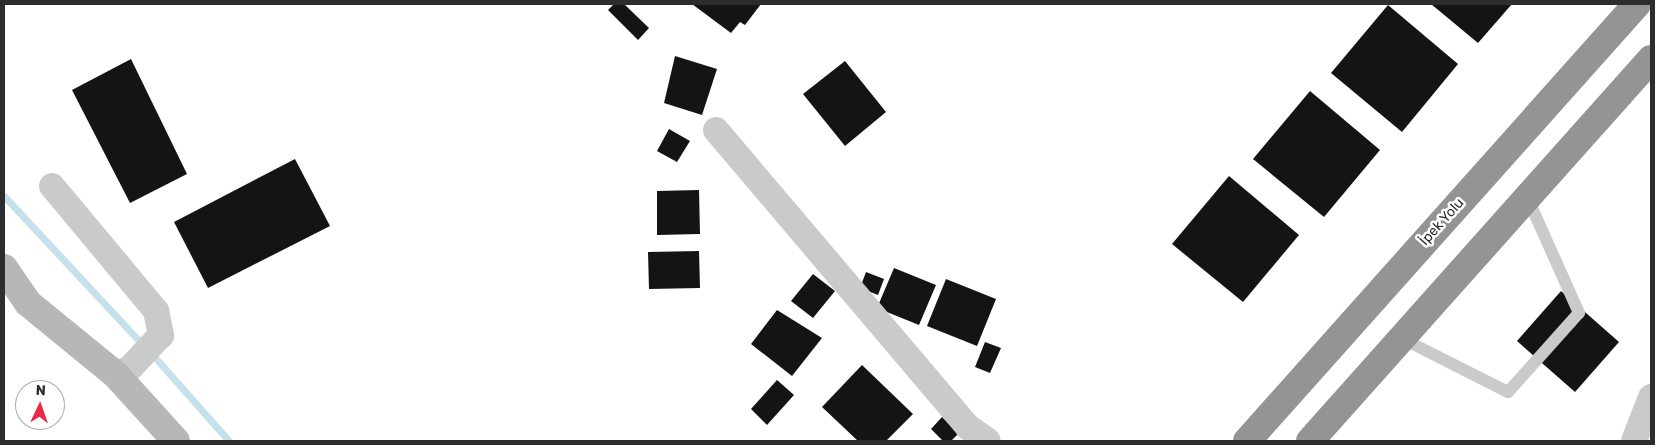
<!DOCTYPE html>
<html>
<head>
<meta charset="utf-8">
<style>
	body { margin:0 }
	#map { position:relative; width:1655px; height:445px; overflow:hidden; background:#fff; font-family:Rubik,sans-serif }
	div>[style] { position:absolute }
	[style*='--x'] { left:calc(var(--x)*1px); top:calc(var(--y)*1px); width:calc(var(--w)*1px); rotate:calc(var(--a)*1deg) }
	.stream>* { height:7px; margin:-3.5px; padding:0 3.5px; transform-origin:3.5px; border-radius:3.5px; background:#c6e0ec }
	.building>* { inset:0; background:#141414 }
	.lane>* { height:12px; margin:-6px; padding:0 6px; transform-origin:6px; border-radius:6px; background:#cacaca }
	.street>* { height:26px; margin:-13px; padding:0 13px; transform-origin:13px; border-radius:13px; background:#cacaca }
	.secondary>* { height:28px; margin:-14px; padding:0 14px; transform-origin:14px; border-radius:14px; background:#b7b7b7 }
	.highway>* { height:28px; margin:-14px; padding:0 14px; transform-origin:14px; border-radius:14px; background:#949494 }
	span { translate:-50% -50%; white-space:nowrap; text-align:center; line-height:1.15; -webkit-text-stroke:5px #fff; paint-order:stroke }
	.street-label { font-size:14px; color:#2d2d2d }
	.frame { position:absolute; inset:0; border:5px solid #2d2d2d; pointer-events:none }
	.north { position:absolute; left:15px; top:380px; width:50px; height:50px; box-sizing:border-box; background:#fff; border:1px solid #ababab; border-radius:50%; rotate:3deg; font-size:14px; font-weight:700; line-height:20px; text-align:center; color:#2d2d2d }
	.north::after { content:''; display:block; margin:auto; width:18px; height:22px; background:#ea2a49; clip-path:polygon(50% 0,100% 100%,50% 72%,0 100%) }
</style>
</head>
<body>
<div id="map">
	<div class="stream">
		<i style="--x:4;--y:196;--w:205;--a:47"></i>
		<i style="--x:152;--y:354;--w:116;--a:48.5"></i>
	</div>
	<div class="building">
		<i style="clip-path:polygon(614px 4px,624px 4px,649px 28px,638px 40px,608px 10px)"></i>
		<i style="clip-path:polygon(692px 4px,761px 4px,745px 25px,740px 22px,731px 33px)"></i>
		<i style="clip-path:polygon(1431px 4px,1512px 4px,1478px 43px)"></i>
		<i style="clip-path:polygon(1388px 5px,1458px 64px,1402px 132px,1331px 73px)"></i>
		<i style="clip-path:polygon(675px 56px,717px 69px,702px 115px,664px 103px)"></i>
		<i style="clip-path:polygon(131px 59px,187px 174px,130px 203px,72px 90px)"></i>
		<i style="clip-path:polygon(845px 61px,886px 112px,845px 146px,803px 94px)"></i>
		<i style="clip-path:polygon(1310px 91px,1380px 150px,1324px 217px,1253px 159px)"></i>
		<i style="clip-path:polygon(669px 129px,690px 141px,677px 162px,657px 151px)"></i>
		<i style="clip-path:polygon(295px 159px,330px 226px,208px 288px,174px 222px)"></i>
		<i style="clip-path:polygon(1229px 176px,1299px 235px,1243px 302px,1172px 244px)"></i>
		<i style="clip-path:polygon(699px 190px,700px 234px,657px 235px,657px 191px)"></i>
		<i style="clip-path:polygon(699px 251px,700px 288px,649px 289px,648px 252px)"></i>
		<i style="clip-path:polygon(894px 268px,936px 285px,919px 325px,877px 308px)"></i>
		<i style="clip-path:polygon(866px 272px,884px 279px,878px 295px,860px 288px)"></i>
		<i style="clip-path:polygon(813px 274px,835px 291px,813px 318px,791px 301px)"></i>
		<i style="clip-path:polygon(946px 279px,996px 299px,977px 346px,927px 326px)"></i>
		<i style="clip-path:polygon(1561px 291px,1619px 342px,1575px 392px,1517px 341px)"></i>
		<i style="clip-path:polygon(777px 310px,822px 338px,792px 376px,751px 344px)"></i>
		<i style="clip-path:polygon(985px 342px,1001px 348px,990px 373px,975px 367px)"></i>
		<i style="clip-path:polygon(862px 365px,913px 414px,886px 441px,858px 441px,822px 407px)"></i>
		<i style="clip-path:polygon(777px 380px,794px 395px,767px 425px,751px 409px)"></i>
		<i style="clip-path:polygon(942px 417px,959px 433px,951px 441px,943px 441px,931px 429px)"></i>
	</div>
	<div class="lane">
		<i style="--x:1401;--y:338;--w:120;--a:26.8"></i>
		<i style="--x:1508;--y:392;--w:106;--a:-48.1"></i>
		<i style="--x:1579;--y:313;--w:127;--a:-114.1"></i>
	</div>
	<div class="street">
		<i style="--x:716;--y:130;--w:390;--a:49.7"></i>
		<i style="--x:968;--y:427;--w:24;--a:35"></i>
		<i style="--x:52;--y:186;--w:163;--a:50.2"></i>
		<i style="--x:156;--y:311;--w:25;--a:78"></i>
		<i style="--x:161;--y:335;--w:45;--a:133.2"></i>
		<i style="--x:130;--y:368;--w:16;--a:153"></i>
		<i style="--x:1634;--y:441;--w:47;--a:-68.9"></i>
	</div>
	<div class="secondary">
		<i style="--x:4;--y:268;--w:42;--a:55.6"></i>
		<i style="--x:28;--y:303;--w:114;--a:39.3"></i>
		<i style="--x:116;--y:375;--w:89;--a:47.7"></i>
	</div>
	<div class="highway">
		<i style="--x:1247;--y:441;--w:586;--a:-48.25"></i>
		<i style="--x:1310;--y:441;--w:512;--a:-48.25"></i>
	</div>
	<div class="street-label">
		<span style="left:1442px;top:222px;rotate:-48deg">İpek Yolu</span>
	</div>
	<div class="frame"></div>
	<div class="north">N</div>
</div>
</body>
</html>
